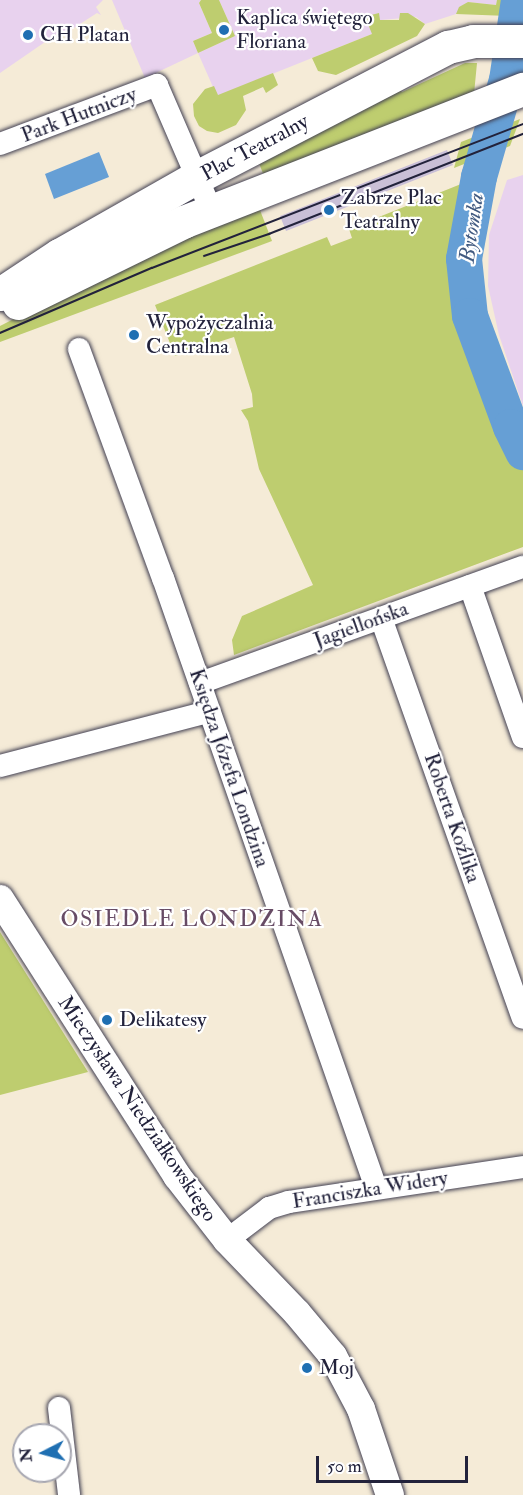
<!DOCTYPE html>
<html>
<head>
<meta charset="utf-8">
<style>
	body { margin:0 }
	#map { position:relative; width:523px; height:1495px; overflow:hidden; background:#f5ebd7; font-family:"IM FELL Double Pica",serif }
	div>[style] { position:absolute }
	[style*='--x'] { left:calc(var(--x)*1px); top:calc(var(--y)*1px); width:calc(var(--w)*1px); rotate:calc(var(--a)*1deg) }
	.built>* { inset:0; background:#e8d2ee }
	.industrial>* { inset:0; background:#c9bfd7 }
	.green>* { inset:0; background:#becd6f }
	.water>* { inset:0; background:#669fd5 }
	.river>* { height:36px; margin:-18px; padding:0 18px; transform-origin:18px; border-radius:18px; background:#669fd5 }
	.roads { filter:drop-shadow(0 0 2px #424052) drop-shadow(0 0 2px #424052) }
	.minor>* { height:22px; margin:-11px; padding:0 11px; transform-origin:11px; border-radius:11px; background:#fff }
	.tertiary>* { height:28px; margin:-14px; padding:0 14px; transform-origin:14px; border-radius:14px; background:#fff }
	.secondary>* { height:33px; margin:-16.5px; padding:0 16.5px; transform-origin:16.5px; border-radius:16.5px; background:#fff }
	.tram>* { height:1.5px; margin:-0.75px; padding:0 0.75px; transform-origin:0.75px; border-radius:0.75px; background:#22223b }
	.dots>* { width:16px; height:16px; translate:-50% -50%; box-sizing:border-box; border:3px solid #fff; border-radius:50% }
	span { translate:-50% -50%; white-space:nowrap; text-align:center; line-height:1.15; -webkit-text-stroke:4.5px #fff; paint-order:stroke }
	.poi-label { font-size:21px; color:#22223b }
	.left { translate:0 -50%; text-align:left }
	.street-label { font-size:21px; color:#22223b }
	.water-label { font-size:22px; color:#415a80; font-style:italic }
	.neighbourhood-label { font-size:22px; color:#674b65; letter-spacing:1.5px }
	.north { position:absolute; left:12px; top:1423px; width:60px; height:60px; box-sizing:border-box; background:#fff; border:2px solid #a7a7b1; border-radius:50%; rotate:264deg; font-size:16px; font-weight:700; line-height:24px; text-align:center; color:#22223b }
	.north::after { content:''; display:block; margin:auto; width:21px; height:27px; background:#1f6fb2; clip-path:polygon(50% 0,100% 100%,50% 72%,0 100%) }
	.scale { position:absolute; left:316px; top:1456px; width:152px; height:27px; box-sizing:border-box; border:3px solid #22223b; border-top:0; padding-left:8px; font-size:18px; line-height:21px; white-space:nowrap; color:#22223b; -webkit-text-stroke:4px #fff; paint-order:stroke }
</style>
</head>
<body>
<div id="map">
	<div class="built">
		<i style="clip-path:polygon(0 0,103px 0,96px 7px,101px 15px,97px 13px,66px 33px,67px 39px,61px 31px,0 73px)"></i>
		<i style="clip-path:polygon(112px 0,201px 0,199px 3px,212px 33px,193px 41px,198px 53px,235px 36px,219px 0,497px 0,496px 5px,468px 2px,456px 14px,425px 24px,416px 17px,380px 20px,372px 34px,217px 96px,198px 53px,145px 78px)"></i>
		<i style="clip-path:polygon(523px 175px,523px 406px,499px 335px,488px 286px,489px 235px,507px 180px)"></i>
	</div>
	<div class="industrial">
		<i style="clip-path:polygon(447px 150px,453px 165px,286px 231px,280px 216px)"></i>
	</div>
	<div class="green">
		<i style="clip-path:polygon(201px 0,219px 0,235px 36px,198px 53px,193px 41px,212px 33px,199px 3px)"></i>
		<i style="clip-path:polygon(497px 0,510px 0,508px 16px,456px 14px,459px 7px,468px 2px,496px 5px)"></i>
		<i style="clip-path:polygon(379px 13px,380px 20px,399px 20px,400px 13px,408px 13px,425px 24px,417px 36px,336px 75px,318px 71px,312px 58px,372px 34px,366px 19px,371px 15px)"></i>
		<i style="clip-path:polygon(465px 63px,477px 63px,474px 94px,264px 176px,257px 158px,398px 86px,402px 92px)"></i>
		<i style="clip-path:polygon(273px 73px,278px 85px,266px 93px,263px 87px,243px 96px,246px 110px,236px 125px,218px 133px,207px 131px,199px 126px,194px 116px,193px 104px,205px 89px,214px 86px,218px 95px)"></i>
		<i style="clip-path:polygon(520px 119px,510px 146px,454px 168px,461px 142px)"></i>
		<i style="clip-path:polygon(466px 182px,456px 257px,465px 323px,504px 428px,523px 469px,523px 547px,234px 655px,232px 640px,242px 616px,313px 585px,259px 469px,248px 421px,241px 410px,253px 407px,252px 394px,234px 337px,175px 356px,155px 305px,327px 237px,331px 246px,352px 238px,349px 229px)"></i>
		<i style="clip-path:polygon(258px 205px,272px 241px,0 342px,0 326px,166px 241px)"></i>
		<i style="clip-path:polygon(0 932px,88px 1072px,0 1095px)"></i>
	</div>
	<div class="water">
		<i style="clip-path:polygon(99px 152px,109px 177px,54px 199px,45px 174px)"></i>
	</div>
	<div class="river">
		<i style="--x:519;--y:0;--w:81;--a:98.5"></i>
		<i style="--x:507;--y:80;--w:101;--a:106.1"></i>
		<i style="--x:479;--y:177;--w:83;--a:100.4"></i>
		<i style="--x:464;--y:259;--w:57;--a:84"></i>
		<i style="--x:470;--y:316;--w:118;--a:69.7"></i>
		<i style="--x:511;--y:427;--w:28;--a:64"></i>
	</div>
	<div class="roads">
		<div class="minor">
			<i style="--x:0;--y:144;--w:168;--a:-20.6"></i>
			<i style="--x:157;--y:85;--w:136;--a:66.6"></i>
			<i style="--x:79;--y:349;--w:244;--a:69.9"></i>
			<i style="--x:163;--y:578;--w:646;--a:70.75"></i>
			<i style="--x:470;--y:586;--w:160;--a:70.7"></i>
			<i style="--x:381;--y:618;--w:424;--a:70.5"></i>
			<i style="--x:200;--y:683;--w:343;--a:-19.8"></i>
			<i style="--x:0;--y:766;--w:215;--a:-14.6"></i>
			<i style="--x:227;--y:1240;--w:53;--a:-37.3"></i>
			<i style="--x:269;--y:1208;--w:21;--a:-17"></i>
			<i style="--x:289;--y:1202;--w:237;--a:-8.5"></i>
			<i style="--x:59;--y:1408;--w:88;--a:83.4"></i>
		</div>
		<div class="tertiary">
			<i style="--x:0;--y:899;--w:329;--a:57.4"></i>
			<i style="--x:177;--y:1176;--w:81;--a:52"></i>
			<i style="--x:227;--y:1240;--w:101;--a:46.2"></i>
			<i style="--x:297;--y:1313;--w:56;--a:50.1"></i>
			<i style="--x:333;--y:1356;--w:60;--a:62.2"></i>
			<i style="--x:361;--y:1409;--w:91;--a:71.4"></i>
		</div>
		<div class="secondary">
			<i style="--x:0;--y:294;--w:71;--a:-33.5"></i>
			<i style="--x:59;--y:255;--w:159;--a:-29.5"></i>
			<i style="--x:197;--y:177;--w:283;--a:-27.4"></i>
			<i style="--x:448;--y:47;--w:26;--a:-13"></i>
			<i style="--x:473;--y:41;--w:50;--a:0"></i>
			<i style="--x:18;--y:303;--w:184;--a:-26.1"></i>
			<i style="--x:183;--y:222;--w:365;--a:-21.4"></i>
		</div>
	</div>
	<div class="tram">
		<i style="--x:204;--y:256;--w:69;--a:-18.7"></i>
		<i style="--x:269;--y:234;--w:273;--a:-21.5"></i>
		<i style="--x:0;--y:333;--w:165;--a:-23.2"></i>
		<i style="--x:152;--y:268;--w:398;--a:-21.2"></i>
	</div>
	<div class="dots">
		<i style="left:224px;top:30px;background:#1f6fb2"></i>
		<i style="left:28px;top:35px;background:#1f6fb2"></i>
		<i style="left:329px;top:210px;background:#1f6fb2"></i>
		<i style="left:134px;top:335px;background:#1f6fb2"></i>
		<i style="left:107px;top:1020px;background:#1f6fb2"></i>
		<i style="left:307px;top:1368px;background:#1f6fb2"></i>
	</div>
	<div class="poi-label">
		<span class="left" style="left:236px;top:30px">Kaplica świętego<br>Floriana</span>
		<span class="left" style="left:40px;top:35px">CH Platan</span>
		<span class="left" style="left:341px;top:210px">Zabrze Plac<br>Teatralny</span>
		<span class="left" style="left:146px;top:335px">Wypożyczalnia<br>Centralna</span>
		<span class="left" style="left:119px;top:1020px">Delikatesy</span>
		<span class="left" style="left:319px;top:1368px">Moj</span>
	</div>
	<div class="street-label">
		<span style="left:79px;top:115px;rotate:-21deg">Park Hutniczy</span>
		<span style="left:255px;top:148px;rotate:-28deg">Plac Teatralny</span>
		<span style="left:361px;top:625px;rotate:-20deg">Jagiellońska</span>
		<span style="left:229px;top:768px;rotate:71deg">Księdza Józefa Londzina</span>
		<span style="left:452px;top:818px;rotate:71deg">Roberta Koźlika</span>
		<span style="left:137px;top:1109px;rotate:56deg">Mieczysława Niedziałkowskiego</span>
		<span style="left:370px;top:1190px;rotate:-9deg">Franciszka Widery</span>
	</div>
	<div class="water-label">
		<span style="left:472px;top:228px;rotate:-82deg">Bytomka</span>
	</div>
	<div class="neighbourhood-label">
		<span style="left:192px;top:920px">OSIEDLE LONDZINA</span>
	</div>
	<div class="north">N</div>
	<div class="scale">50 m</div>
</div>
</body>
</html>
